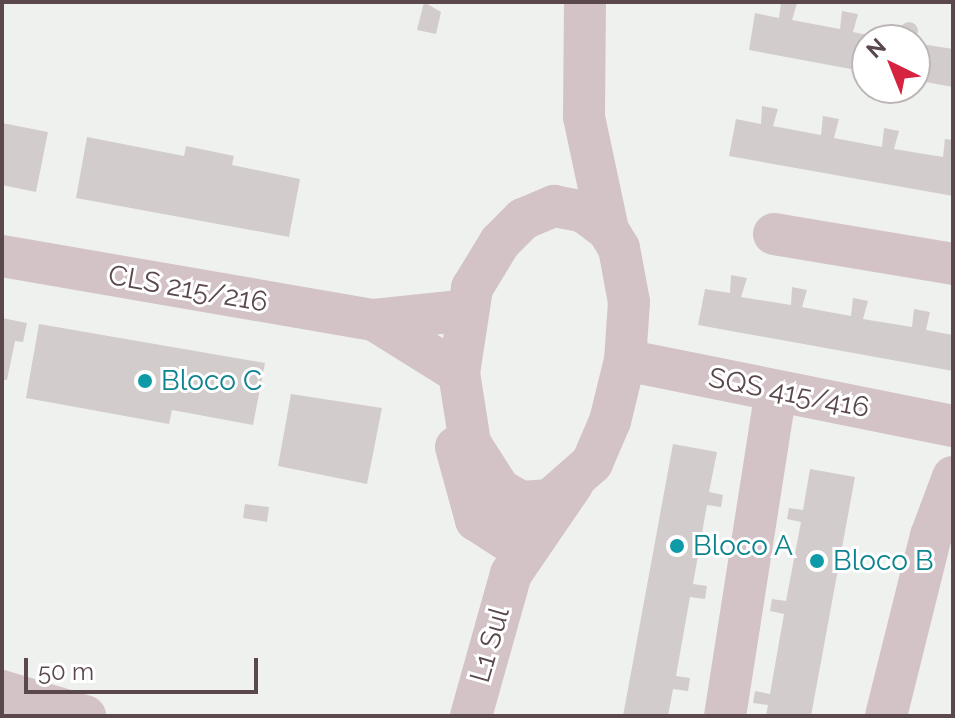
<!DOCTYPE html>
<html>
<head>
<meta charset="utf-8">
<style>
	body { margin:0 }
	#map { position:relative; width:955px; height:718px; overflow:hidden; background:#eff1ef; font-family:Raleway,sans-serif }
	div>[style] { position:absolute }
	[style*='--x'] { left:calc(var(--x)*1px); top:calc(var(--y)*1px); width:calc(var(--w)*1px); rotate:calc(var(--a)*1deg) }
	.building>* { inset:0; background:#d3cccd }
	.round { border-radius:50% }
	.minor>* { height:42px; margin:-21px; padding:0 21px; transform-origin:21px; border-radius:21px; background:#d3c3c7 }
	.dots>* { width:22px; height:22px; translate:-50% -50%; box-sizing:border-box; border:4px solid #fff; border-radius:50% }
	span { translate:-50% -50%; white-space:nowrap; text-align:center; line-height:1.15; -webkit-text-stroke:6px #fff; paint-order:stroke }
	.street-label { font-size:28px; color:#5b484c }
	.culture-label { font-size:28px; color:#0d838f }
	.left { translate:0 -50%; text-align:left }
	.frame { position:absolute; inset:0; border:4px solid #5b484c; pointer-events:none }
	.north { position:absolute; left:851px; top:24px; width:80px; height:80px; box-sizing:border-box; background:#fff; border:2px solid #bdb6b7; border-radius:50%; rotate:317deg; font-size:22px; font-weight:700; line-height:32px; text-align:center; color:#5b484c }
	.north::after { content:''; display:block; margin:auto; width:28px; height:36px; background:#d62340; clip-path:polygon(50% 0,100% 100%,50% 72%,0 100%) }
	.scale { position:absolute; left:24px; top:658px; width:234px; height:36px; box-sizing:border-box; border:4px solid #5b484c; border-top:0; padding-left:10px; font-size:24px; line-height:28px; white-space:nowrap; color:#5b484c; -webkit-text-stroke:6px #fff; paint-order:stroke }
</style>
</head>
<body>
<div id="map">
	<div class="building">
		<i style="clip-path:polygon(424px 2px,441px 12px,436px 34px,417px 30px)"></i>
		<i style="clip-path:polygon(781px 2px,797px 3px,792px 20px,840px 29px,842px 11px,858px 14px,853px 32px,891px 40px,867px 40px,867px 72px,749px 50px,755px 13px,779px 18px)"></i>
		<i class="round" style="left:900px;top:22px;width:18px;height:18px"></i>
		<i style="clip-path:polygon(915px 43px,953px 49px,953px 87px,915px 80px)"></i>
		<i style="clip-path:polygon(762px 106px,778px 109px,773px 126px,821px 135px,823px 116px,839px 119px,834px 138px,882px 147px,884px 128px,899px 131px,894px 149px,943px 157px,945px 139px,953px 140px,953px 196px,729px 156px,736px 119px,761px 124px)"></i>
		<i style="clip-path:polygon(2px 123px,48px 132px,36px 192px,2px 185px)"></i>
		<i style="clip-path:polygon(87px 137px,184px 156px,186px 146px,234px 156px,232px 165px,300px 179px,289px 237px,76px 198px)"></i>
		<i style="clip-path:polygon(731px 275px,747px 278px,741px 297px,791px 305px,792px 287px,807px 290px,802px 307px,851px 316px,853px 298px,868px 301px,863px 319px,912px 327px,914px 309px,930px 312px,926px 330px,953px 335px,953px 371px,698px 325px,705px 289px,730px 293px)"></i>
		<i style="clip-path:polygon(2px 318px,27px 323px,23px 342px,15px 341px,7px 380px,2px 380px)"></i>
		<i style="clip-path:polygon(39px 324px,265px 363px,253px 425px,172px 410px,169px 424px,26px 398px)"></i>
		<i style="clip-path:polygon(291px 394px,382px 408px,367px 484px,278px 466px)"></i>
		<i style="clip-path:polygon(673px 444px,717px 452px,709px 492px,723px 495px,721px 507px,707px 505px,693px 584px,707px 586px,705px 599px,690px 597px,676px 676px,690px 678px,688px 691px,673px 689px,668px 716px,623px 716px)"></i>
		<i style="clip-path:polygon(810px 469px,855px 477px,811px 716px,766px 716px,768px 705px,753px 703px,755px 691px,770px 694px,784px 614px,770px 611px,772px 599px,786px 601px,801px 522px,787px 519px,789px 508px,803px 510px)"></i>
		<i style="clip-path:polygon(245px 504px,269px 507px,267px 522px,243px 518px)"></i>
	</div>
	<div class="minor">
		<i style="--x:585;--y:2;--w:115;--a:90.5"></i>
		<i style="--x:584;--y:117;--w:116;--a:78"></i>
		<i style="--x:554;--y:206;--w:31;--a:11"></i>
		<i style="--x:584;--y:212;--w:30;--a:37"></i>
		<i style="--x:608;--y:230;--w:21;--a:59"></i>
		<i style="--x:619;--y:248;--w:55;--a:79.5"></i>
		<i style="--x:629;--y:302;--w:58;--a:93.9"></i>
		<i style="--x:625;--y:360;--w:63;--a:103.8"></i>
		<i style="--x:610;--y:421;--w:46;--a:113.2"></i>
		<i style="--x:592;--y:463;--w:56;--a:138.6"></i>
		<i style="--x:550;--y:500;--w:29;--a:176"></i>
		<i style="--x:521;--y:502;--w:24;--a:-150"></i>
		<i style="--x:500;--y:490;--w:56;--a:-122.6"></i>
		<i style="--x:470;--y:443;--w:71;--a:-98.9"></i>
		<i style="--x:459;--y:373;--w:86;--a:-81.3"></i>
		<i style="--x:472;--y:288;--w:54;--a:-58.7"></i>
		<i style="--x:500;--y:242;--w:33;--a:-45"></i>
		<i style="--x:523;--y:219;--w:34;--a:-23"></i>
		<i style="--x:774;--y:234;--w:181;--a:9.5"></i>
		<i style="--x:2;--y:256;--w:377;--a:9.8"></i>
		<i style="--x:374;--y:320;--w:94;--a:-6.1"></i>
		<i style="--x:374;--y:320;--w:100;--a:31.9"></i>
		<i style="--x:625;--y:360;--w:335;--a:11.4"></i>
		<i style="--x:456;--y:447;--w:76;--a:74.7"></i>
		<i style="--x:476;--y:520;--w:37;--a:33"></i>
		<i style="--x:2;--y:691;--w:87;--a:16.8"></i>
		<i style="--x:471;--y:716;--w:148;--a:-74.3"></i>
		<i style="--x:511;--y:574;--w:110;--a:-55.7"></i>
		<i style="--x:725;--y:716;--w:328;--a:-81.1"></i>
		<i style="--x:886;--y:716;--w:186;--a:-76"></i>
		<i style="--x:931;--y:536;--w:63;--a:-69.6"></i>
	</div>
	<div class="dots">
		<i style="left:145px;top:381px;background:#0f9aa8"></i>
		<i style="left:677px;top:546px;background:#0f9aa8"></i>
		<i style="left:817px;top:561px;background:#0f9aa8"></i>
	</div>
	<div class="street-label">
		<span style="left:188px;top:289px;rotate:10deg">CLS 215/216</span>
		<span style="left:789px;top:393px;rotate:11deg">SQS 415/416</span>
		<span style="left:490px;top:645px;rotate:-74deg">L1 Sul</span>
	</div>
	<div class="culture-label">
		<span class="left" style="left:161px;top:381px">Bloco C</span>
		<span class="left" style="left:693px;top:546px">Bloco A</span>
		<span class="left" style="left:833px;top:561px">Bloco B</span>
	</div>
	<div class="frame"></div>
	<div class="north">N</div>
	<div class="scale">50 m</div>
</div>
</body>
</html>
